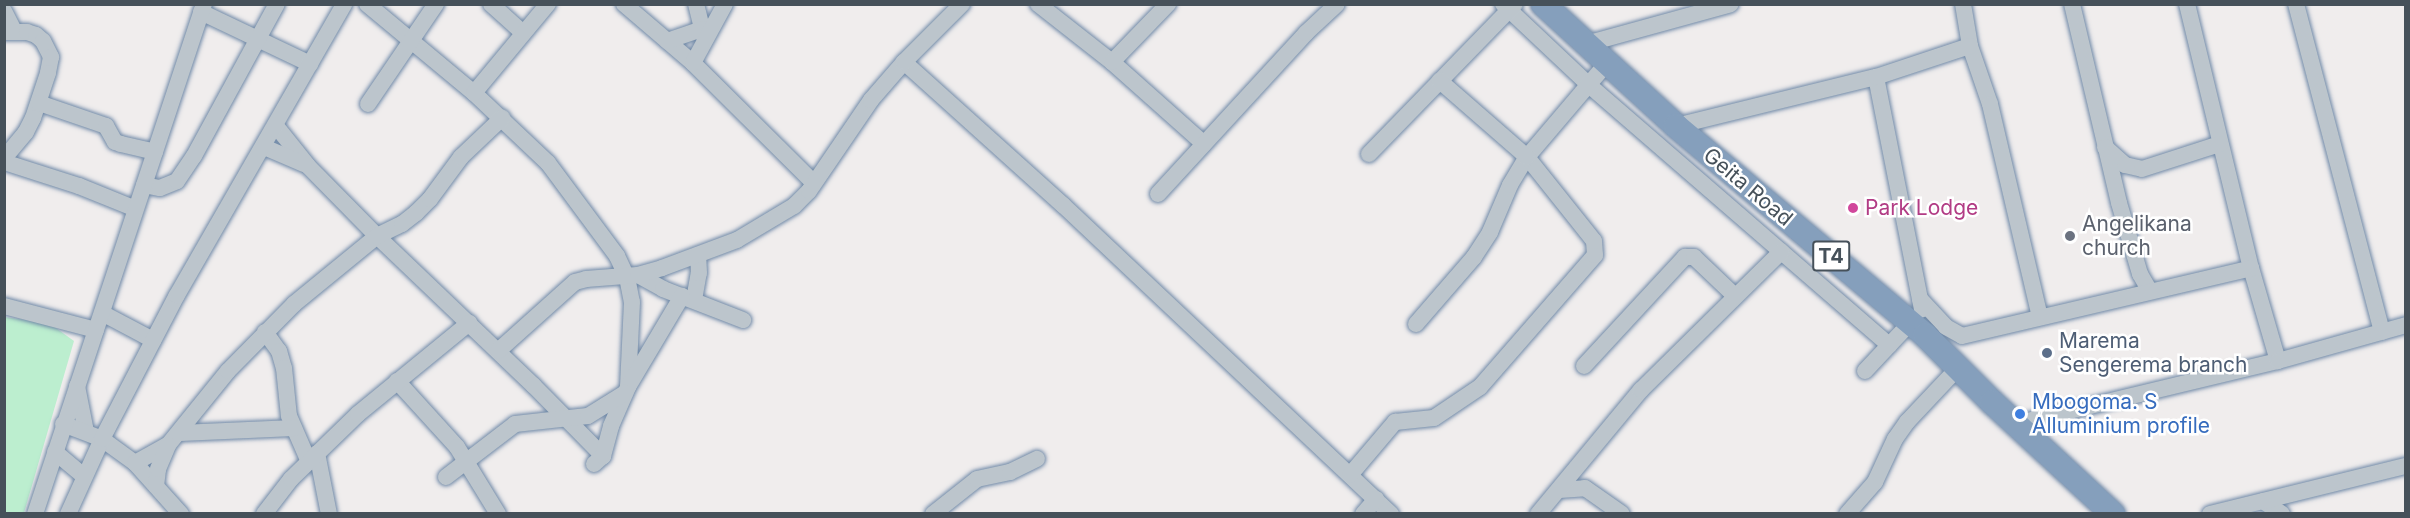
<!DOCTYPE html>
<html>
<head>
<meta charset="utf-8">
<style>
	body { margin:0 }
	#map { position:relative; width:2410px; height:518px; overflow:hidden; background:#f0eded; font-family:Inter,sans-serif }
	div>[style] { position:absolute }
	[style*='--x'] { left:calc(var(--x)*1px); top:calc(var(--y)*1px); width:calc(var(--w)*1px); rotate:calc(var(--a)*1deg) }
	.green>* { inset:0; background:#bceecf }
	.roads { filter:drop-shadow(0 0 2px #718aa8) drop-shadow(0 0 2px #718aa8) }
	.minor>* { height:16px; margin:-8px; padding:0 8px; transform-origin:8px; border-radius:8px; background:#bcc5cc }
	.highway>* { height:24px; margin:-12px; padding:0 12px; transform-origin:12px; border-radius:12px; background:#859fbc }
	.dots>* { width:16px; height:16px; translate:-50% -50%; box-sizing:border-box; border:3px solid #fff; border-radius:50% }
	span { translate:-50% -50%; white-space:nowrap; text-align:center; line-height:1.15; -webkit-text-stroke:5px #fff; paint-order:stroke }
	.shield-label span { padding:2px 4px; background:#fff; border:2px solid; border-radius:4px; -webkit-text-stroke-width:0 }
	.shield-label { font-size:20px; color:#46515a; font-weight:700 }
	.street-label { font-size:21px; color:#46515a }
	.hotel-label { font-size:21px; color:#b23c85 }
	.left { translate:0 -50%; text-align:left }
	.worship-label { font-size:21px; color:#5b616d }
	.service-label { font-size:21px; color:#4e5e75 }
	.shop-label { font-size:21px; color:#366cbe }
	.frame { position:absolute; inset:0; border:6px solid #46515a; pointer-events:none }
</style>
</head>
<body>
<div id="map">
	<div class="green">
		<i style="clip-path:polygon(4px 317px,49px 323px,74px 341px,24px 513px,5px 513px)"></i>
	</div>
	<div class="roads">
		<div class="minor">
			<i style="--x:367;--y:4;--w:139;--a:39.8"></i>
			<i style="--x:474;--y:93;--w:102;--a:43.4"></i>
			<i style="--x:548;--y:163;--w:116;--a:53.4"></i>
			<i style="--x:617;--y:256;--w:23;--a:65"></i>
			<i style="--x:627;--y:277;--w:25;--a:79"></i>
			<i style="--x:632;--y:302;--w:85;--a:92.7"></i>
			<i style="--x:491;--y:4;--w:42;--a:42.1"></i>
			<i style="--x:624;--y:4;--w:91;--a:40.5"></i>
			<i style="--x:693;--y:63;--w:170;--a:44.8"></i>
			<i style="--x:696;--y:4;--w:34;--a:76"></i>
			<i style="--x:1038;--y:4;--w:94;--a:38.1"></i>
			<i style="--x:1112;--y:62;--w:123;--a:41.7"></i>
			<i style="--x:1503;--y:4;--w:120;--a:43.3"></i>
			<i style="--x:1590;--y:86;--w:396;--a:40.9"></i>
			<i style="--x:1963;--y:4;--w:43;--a:80.5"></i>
			<i style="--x:1970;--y:46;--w:61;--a:71"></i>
			<i style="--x:1990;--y:104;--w:219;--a:76.8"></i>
			<i style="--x:2072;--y:4;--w:204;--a:76.7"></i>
			<i style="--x:2119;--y:203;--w:74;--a:73.5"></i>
			<i style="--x:2140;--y:274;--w:20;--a:60"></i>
			<i style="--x:2187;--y:4;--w:272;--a:76.4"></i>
			<i style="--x:2251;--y:268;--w:97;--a:73.8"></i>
			<i style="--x:2296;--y:4;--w:339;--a:75.3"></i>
			<i style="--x:4;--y:11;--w:22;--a:63"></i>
			<i style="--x:201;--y:12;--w:121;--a:25.5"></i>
			<i style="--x:4;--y:32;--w:23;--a:0"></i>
			<i style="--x:27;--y:32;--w:9;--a:18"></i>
			<i style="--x:36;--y:35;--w:9;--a:41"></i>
			<i style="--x:43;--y:41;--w:18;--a:63"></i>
			<i style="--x:51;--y:57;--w:16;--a:101"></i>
			<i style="--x:48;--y:73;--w:47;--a:108.4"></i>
			<i style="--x:33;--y:118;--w:16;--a:117"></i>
			<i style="--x:26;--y:132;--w:34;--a:130"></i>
			<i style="--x:667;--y:41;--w:37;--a:-19"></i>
			<i style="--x:1586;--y:44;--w:150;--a:-15.4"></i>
			<i style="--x:904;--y:62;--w:214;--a:42"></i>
			<i style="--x:1063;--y:205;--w:451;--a:43.3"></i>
			<i style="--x:1112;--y:62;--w:81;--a:-46"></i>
			<i style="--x:693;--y:63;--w:67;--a:-61.5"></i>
			<i style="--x:1876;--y:77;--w:237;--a:78.8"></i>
			<i style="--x:474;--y:93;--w:116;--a:-50.3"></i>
			<i style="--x:39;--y:103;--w:71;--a:18.9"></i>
			<i style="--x:106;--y:126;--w:18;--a:61"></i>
			<i style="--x:115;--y:142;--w:6;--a:18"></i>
			<i style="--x:121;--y:144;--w:35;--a:13"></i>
			<i style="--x:368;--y:104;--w:121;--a:-55.8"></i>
			<i style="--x:276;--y:126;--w:51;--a:51.3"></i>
			<i style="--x:308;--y:166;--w:98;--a:45.4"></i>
			<i style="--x:377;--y:236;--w:216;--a:43.7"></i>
			<i style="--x:533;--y:385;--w:100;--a:45.4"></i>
			<i style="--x:1676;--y:126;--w:206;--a:-13.8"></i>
			<i style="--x:1876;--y:77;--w:99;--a:-18.3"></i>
			<i style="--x:264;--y:147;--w:43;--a:23"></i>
			<i style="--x:2105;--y:147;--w:27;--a:42"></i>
			<i style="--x:2125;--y:165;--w:17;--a:13"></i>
			<i style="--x:2142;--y:169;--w:82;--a:-17.8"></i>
			<i style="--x:1369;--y:154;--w:209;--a:-45.8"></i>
			<i style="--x:4;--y:162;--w:79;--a:17.7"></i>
			<i style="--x:79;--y:186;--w:61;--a:22"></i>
			<i style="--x:144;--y:185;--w:16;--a:11"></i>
			<i style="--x:160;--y:188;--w:18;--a:-22"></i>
			<i style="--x:177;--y:181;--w:30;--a:-56"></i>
			<i style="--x:194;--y:156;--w:173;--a:-61.4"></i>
			<i style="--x:1158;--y:194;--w:219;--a:-47.4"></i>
			<i style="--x:1306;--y:33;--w:42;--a:-43.1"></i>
			<i style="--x:638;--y:275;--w:29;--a:29"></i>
			<i style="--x:663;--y:289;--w:86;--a:21.2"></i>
			<i style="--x:1920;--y:299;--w:38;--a:47"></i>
			<i style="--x:1946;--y:327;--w:18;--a:29"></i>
			<i style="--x:1962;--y:336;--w:297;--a:-13.2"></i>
			<i style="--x:694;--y:300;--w:27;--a:-80"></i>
			<i style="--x:699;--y:273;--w:18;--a:-93"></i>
			<i style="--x:4;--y:306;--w:95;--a:14.6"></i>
			<i style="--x:102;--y:313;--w:58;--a:27.9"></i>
			<i style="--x:1416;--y:324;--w:89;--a:-49.1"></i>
			<i style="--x:1474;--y:257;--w:30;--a:-57"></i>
			<i style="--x:1490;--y:232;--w:51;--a:-66.9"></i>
			<i style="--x:1510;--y:185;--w:33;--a:-59"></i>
			<i style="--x:1527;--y:157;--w:123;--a:-49.6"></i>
			<i style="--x:265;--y:332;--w:24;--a:54"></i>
			<i style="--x:279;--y:351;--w:18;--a:74"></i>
			<i style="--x:284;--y:368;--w:48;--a:84.1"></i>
			<i style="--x:289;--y:416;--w:50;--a:66.5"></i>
			<i style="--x:498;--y:351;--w:103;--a:-41.9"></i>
			<i style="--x:575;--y:282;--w:11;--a:-15"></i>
			<i style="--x:586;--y:279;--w:52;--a:-4.4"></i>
			<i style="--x:638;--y:275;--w:25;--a:-16"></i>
			<i style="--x:662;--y:268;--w:80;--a:-20.5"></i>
			<i style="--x:737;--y:240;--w:66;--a:-30.8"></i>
			<i style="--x:794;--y:206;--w:21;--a:-45"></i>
			<i style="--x:809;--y:191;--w:110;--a:-55.7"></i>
			<i style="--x:871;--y:100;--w:50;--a:-49"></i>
			<i style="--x:904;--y:62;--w:82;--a:-45"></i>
			<i style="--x:1584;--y:366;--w:149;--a:-47.2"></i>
			<i style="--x:1685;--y:257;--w:9;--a:0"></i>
			<i style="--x:1694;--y:257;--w:57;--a:43.6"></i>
			<i style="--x:1865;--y:371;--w:66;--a:-46.8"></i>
			<i style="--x:397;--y:381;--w:89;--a:47.7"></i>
			<i style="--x:457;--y:447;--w:79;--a:58.5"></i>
			<i style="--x:77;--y:386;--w:47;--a:78.9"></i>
			<i style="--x:63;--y:424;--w:42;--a:21"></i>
			<i style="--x:102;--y:439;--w:41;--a:36"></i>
			<i style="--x:135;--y:463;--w:69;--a:48"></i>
			<i style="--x:2015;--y:424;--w:270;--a:-13.5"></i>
			<i style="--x:2278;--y:361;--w:133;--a:-15.7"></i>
			<i style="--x:180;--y:433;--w:114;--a:-2.5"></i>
			<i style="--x:55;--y:452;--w:38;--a:40"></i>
			<i style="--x:317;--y:453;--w:62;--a:78.9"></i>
			<i style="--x:135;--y:463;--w:38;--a:-29"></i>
			<i style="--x:168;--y:445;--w:95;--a:-51"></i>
			<i style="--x:228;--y:371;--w:94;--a:-45.4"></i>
			<i style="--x:294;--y:304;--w:107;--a:-39.3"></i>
			<i style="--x:377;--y:236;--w:28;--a:-26"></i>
			<i style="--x:402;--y:224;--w:18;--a:-38"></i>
			<i style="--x:416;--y:213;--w:20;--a:-45"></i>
			<i style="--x:430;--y:199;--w:52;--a:-53.6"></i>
			<i style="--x:461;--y:157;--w:57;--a:-43.6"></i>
			<i style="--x:594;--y:464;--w:12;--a:-42"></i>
			<i style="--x:603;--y:456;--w:31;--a:-75"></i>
			<i style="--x:611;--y:426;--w:43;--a:-66.4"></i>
			<i style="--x:628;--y:387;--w:106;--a:-59.3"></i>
			<i style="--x:1350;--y:475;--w:70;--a:-49.7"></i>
			<i style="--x:1395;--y:422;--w:39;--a:-6"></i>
			<i style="--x:1434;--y:418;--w:55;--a:-34"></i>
			<i style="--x:1480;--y:387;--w:175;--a:-48.9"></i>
			<i style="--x:1595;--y:255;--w:14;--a:-94"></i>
			<i style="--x:1594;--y:241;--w:107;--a:-128.6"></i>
			<i style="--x:1527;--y:157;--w:116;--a:-138.9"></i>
			<i style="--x:446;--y:477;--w:87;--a:-37.5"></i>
			<i style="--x:515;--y:424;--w:73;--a:-6.3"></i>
			<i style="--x:588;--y:416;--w:44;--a:-31.9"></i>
			<i style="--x:156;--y:486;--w:17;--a:-83"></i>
			<i style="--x:158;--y:469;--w:26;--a:-67"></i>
			<i style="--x:1559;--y:490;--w:26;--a:-4"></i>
			<i style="--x:1585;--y:488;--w:45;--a:35.1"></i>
			<i style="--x:2263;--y:501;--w:23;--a:34"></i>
			<i style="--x:35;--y:514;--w:537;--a:-71.67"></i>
			<i style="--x:68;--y:514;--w:82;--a:-65.6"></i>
			<i style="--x:102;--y:439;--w:162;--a:-62.5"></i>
			<i style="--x:177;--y:295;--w:336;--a:-60.1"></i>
			<i style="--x:264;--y:514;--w:44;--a:-52.4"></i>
			<i style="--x:291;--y:479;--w:93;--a:-44.1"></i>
			<i style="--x:358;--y:414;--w:144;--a:-39.3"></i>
			<i style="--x:933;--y:514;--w:56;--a:-38.5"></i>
			<i style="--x:977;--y:479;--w:34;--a:-12"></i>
			<i style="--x:1010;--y:472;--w:30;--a:-26"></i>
			<i style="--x:1363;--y:514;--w:20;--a:-49"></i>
			<i style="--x:1538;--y:514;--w:161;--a:-50.3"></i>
			<i style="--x:1641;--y:390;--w:197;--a:-44.6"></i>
			<i style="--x:1847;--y:514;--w:43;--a:-48.8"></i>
			<i style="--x:1875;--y:482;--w:47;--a:-65.1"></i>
			<i style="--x:1895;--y:439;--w:21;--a:-55"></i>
			<i style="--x:1907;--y:422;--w:73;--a:-46.7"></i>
			<i style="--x:2210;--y:514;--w:202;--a:-13.8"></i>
		</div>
		<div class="highway">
			<i style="--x:1543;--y:4;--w:180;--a:42.5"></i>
			<i style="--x:1676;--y:126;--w:325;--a:40"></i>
			<i style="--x:1925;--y:335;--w:95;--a:45"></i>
			<i style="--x:1992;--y:402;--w:165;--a:42.8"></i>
		</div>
	</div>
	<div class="dots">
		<i style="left:1853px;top:208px;background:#d1479c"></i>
		<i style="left:2070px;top:236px;background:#6b7280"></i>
		<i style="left:2047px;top:353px;background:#5c6f8a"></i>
		<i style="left:2020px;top:414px;background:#3f7fe0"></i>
	</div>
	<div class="shield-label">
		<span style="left:1831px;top:256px">T4</span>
	</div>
	<div class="street-label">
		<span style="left:1748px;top:187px;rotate:40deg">Geita Road</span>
	</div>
	<div class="hotel-label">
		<span class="left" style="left:1865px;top:208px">Park Lodge</span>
	</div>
	<div class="worship-label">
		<span class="left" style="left:2082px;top:236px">Angelikana<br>church</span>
	</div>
	<div class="service-label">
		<span class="left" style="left:2059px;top:353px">Marema<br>Sengerema branch</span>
	</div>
	<div class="shop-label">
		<span class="left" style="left:2032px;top:414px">Mbogoma. S<br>Alluminium profile</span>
	</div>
	<div class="frame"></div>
</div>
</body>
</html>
